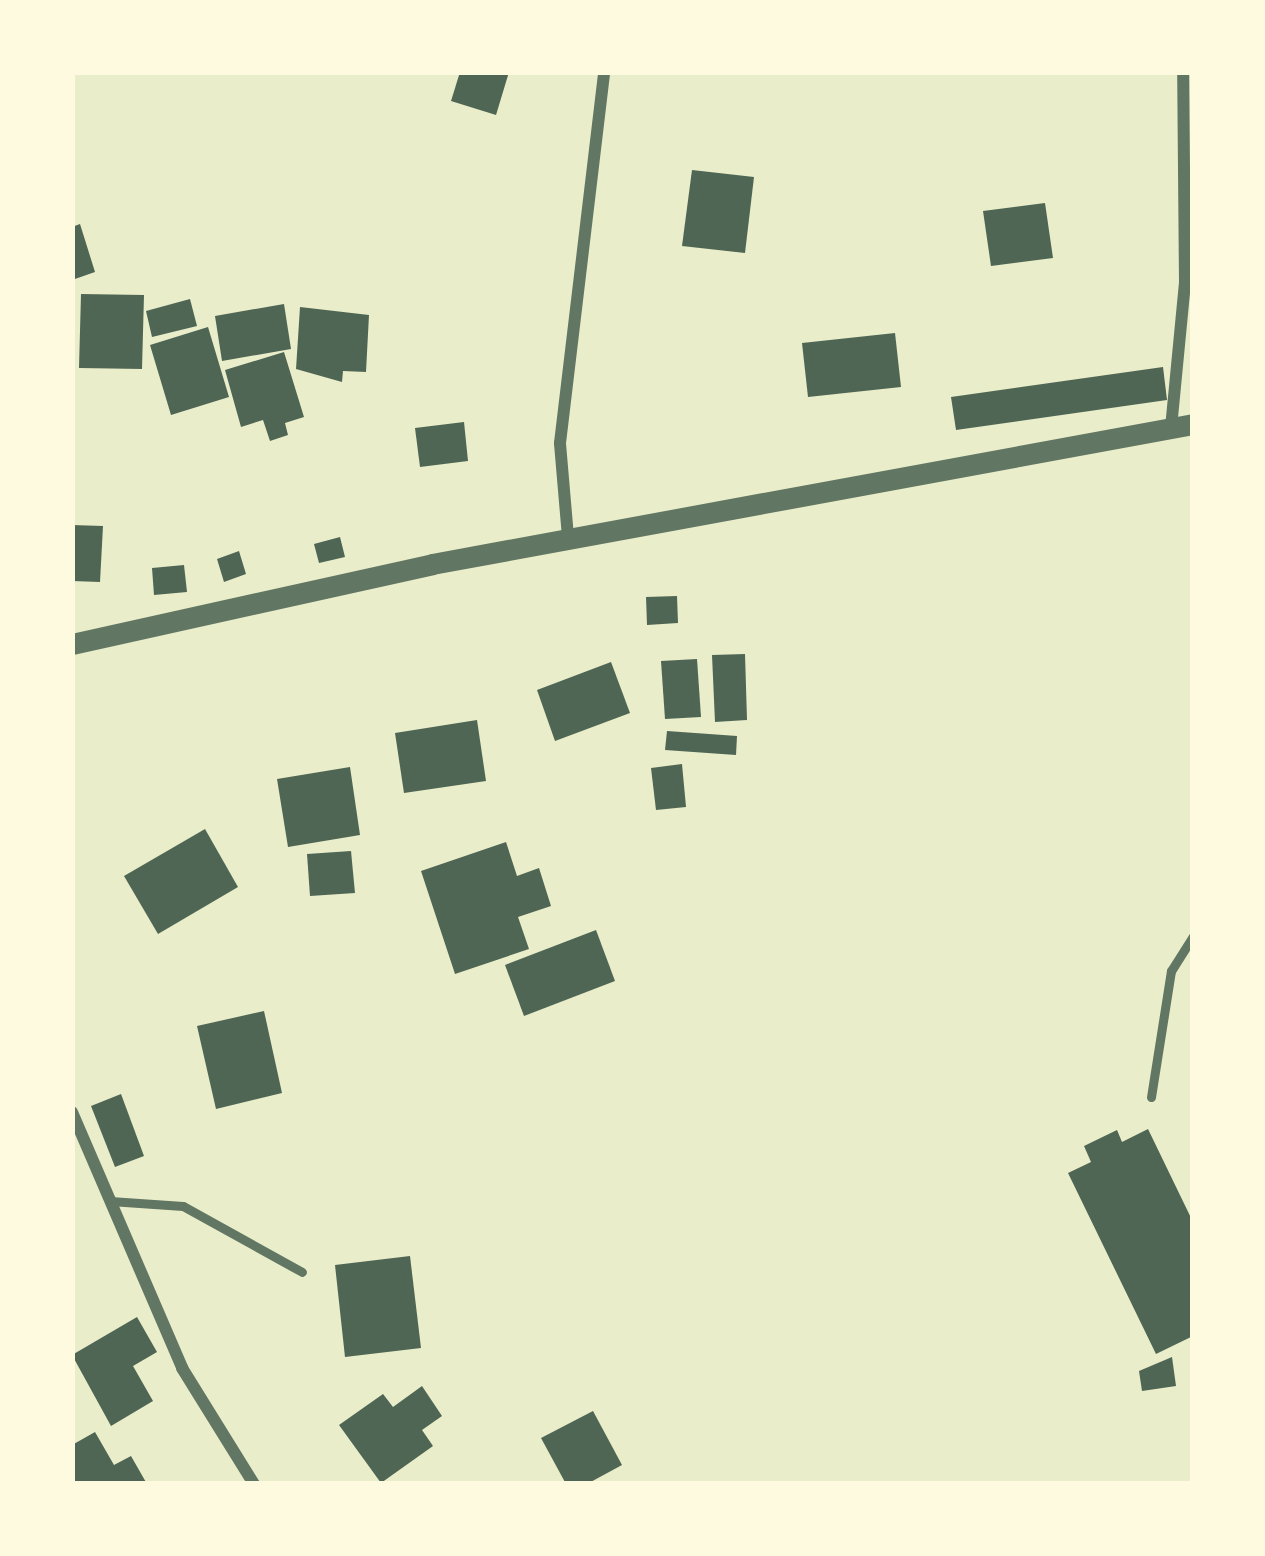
<!DOCTYPE html>
<html>
<head>
<meta charset="utf-8">
<style>
	body { margin:0 }
	#map { position:relative; width:1265px; height:1556px; overflow:hidden; background:#e9edc9; font-family:Inter,sans-serif }
	div>[style] { position:absolute }
	[style*='--x'] { left:calc(var(--x)*1px); top:calc(var(--y)*1px); width:calc(var(--w)*1px); rotate:calc(var(--a)*1deg) }
	.building>* { inset:0; background:#4f6655 }
	.service>* { height:9px; margin:-4.5px; padding:0 4.5px; transform-origin:4.5px; border-radius:4.5px; background:#617663 }
	.minor>* { height:12px; margin:-6px; padding:0 6px; transform-origin:6px; border-radius:6px; background:#617663 }
	.tertiary>* { height:21px; margin:-10.5px; padding:0 10.5px; transform-origin:10.5px; border-radius:10.5px; background:#617663 }
	span { translate:-50% -50%; white-space:nowrap; text-align:center; line-height:1.15; -webkit-text-stroke:12px #fefae0; paint-order:stroke }
	.frame { position:absolute; inset:0; border:75px solid #fefae0; pointer-events:none }
</style>
</head>
<body>
<div id="map">
	<div class="building">
		<i style="clip-path:polygon(460px 72px,509px 72px,496px 115px,451px 101px)"></i>
		<i style="clip-path:polygon(692px 170px,754px 177px,745px 253px,682px 246px)"></i>
		<i style="clip-path:polygon(1045px 203px,1053px 258px,991px 266px,983px 211px)"></i>
		<i style="clip-path:polygon(80px 224px,95px 272px,72px 280px,72px 227px)"></i>
		<i style="clip-path:polygon(81px 294px,144px 295px,142px 369px,79px 368px)"></i>
		<i style="clip-path:polygon(190px 299px,197px 326px,152px 337px,146px 311px)"></i>
		<i style="clip-path:polygon(284px 304px,291px 349px,222px 361px,215px 316px)"></i>
		<i style="clip-path:polygon(300px 307px,369px 315px,366px 372px,343px 371px,342px 382px,296px 369px)"></i>
		<i style="clip-path:polygon(208px 327px,229px 397px,171px 415px,150px 345px)"></i>
		<i style="clip-path:polygon(895px 333px,901px 387px,808px 397px,802px 343px)"></i>
		<i style="clip-path:polygon(284px 352px,304px 417px,285px 423px,288px 435px,270px 441px,263px 420px,241px 427px,225px 370px)"></i>
		<i style="clip-path:polygon(1163px 367px,1167px 400px,956px 430px,951px 397px)"></i>
		<i style="clip-path:polygon(464px 422px,468px 461px,420px 467px,415px 428px)"></i>
		<i style="clip-path:polygon(72px 525px,103px 526px,100px 582px,72px 581px)"></i>
		<i style="clip-path:polygon(340px 537px,345px 557px,319px 563px,314px 544px)"></i>
		<i style="clip-path:polygon(239px 551px,246px 574px,224px 582px,217px 559px)"></i>
		<i style="clip-path:polygon(184px 565px,187px 592px,154px 595px,152px 568px)"></i>
		<i style="clip-path:polygon(677px 596px,678px 623px,647px 625px,646px 597px)"></i>
		<i style="clip-path:polygon(745px 654px,747px 720px,715px 722px,712px 655px)"></i>
		<i style="clip-path:polygon(697px 659px,701px 717px,665px 719px,661px 661px)"></i>
		<i style="clip-path:polygon(611px 662px,630px 713px,555px 741px,537px 690px)"></i>
		<i style="clip-path:polygon(477px 720px,486px 781px,404px 793px,395px 733px)"></i>
		<i style="clip-path:polygon(667px 731px,737px 736px,736px 755px,665px 750px)"></i>
		<i style="clip-path:polygon(682px 764px,686px 807px,656px 810px,651px 768px)"></i>
		<i style="clip-path:polygon(350px 767px,360px 835px,288px 847px,277px 779px)"></i>
		<i style="clip-path:polygon(205px 829px,238px 887px,158px 934px,124px 876px)"></i>
		<i style="clip-path:polygon(506px 842px,517px 876px,539px 868px,551px 906px,518px 917px,529px 949px,455px 974px,421px 871px)"></i>
		<i style="clip-path:polygon(351px 851px,355px 893px,310px 896px,307px 854px)"></i>
		<i style="clip-path:polygon(596px 930px,615px 981px,524px 1016px,505px 965px)"></i>
		<i style="clip-path:polygon(264px 1011px,282px 1093px,216px 1109px,197px 1026px)"></i>
		<i style="clip-path:polygon(121px 1094px,144px 1156px,115px 1167px,91px 1106px)"></i>
		<i style="clip-path:polygon(1148px 1129px,1193px 1222px,1193px 1336px,1156px 1354px,1068px 1173px,1091px 1162px,1084px 1146px,1117px 1130px,1122px 1142px)"></i>
		<i style="clip-path:polygon(410px 1256px,421px 1348px,345px 1357px,335px 1265px)"></i>
		<i style="clip-path:polygon(137px 1317px,157px 1352px,133px 1366px,153px 1401px,111px 1426px,72px 1355px)"></i>
		<i style="clip-path:polygon(1172px 1357px,1176px 1386px,1142px 1391px,1139px 1371px)"></i>
		<i style="clip-path:polygon(422px 1386px,442px 1416px,422px 1430px,433px 1446px,381px 1483px,339px 1425px,383px 1394px,393px 1407px)"></i>
		<i style="clip-path:polygon(593px 1411px,622px 1465px,587px 1484px,566px 1484px,541px 1438px)"></i>
		<i style="clip-path:polygon(95px 1432px,114px 1465px,131px 1456px,147px 1484px,72px 1484px,72px 1445px)"></i>
	</div>
	<div class="service">
		<i style="--x:1151;--y:1097;--w:128;--a:-81"></i>
		<i style="--x:1171;--y:971;--w:41;--a:-57.8"></i>
		<i style="--x:110;--y:1201;--w:73;--a:3.9"></i>
		<i style="--x:183;--y:1206;--w:136;--a:29"></i>
	</div>
	<div class="minor">
		<i style="--x:1171;--y:428;--w:146;--a:-84.5"></i>
		<i style="--x:1185;--y:283;--w:211;--a:-90.5"></i>
		<i style="--x:568;--y:537;--w:94;--a:-94.9"></i>
		<i style="--x:560;--y:443;--w:374;--a:-83.2"></i>
		<i style="--x:72;--y:1112;--w:279;--a:66.7"></i>
		<i style="--x:182;--y:1368;--w:137;--a:58.2"></i>
	</div>
	<div class="tertiary">
		<i style="--x:72;--y:644;--w:369;--a:-12.5"></i>
		<i style="--x:432;--y:564;--w:774;--a:-10.42"></i>
	</div>
	<div class="frame"></div>
</div>
</body>
</html>
